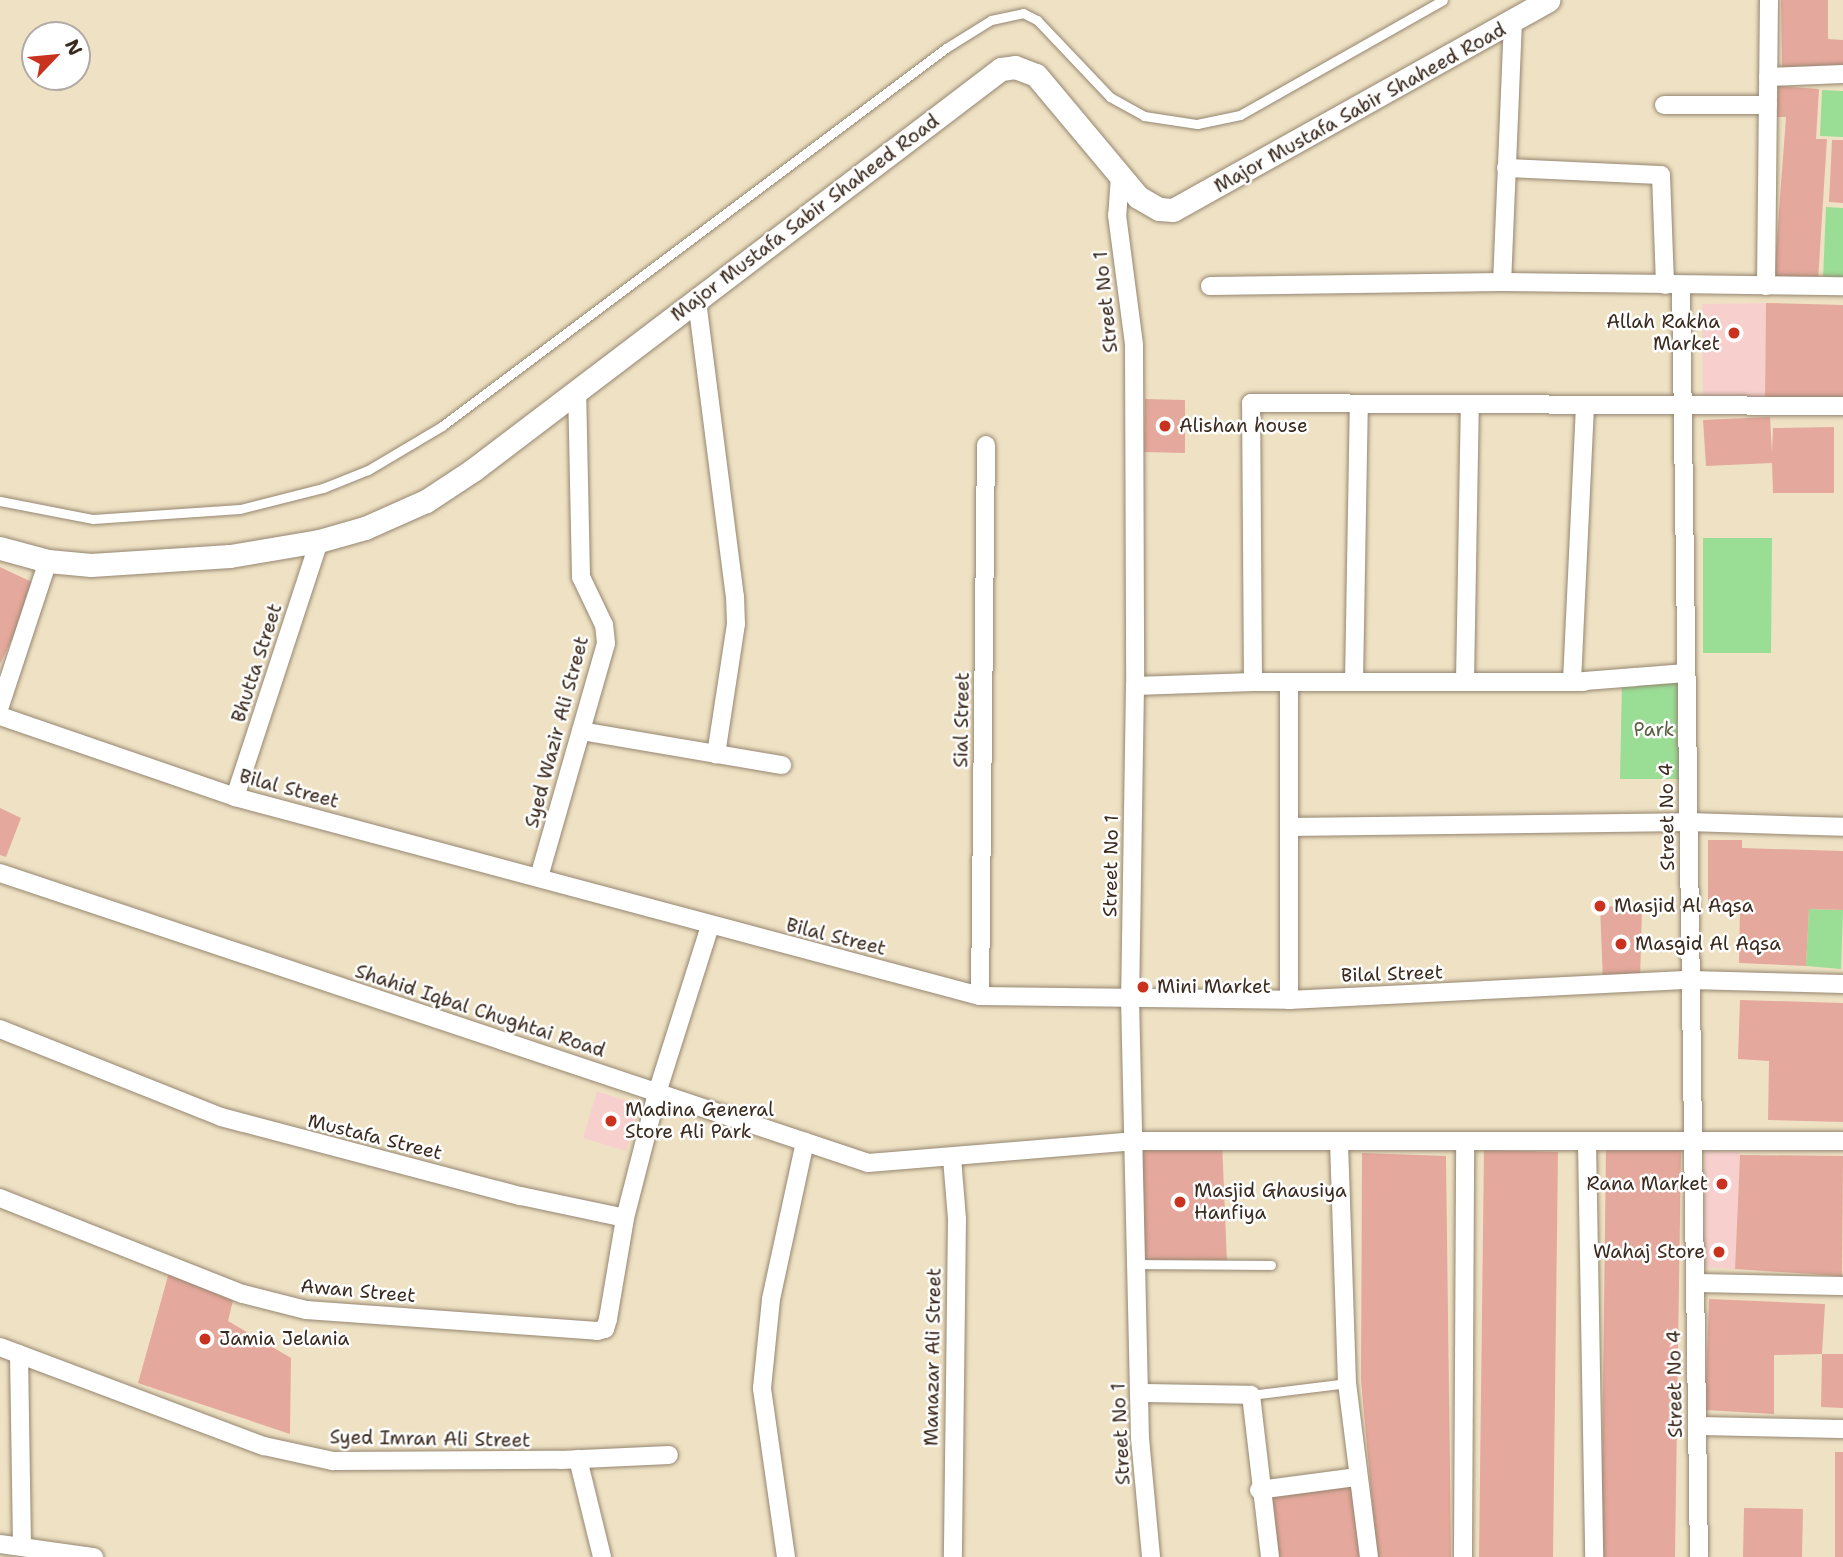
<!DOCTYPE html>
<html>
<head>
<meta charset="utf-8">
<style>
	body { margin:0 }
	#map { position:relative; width:1843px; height:1557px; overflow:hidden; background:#efe2c4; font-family:"Shantell Sans",sans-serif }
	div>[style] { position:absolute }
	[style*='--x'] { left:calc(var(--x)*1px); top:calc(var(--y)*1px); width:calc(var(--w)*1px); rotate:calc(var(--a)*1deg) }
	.built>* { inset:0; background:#f7d0ce }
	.green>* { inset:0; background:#9add95 }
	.building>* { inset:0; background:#e5a89c }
	.roads { filter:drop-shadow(0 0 2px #958671) drop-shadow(0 0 2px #958671) }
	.service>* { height:9px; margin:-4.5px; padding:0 4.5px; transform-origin:4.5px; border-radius:4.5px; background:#fff }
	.minor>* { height:18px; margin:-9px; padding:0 9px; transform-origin:9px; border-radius:9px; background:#fff }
	.tertiary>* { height:23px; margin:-11.5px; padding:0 11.5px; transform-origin:11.5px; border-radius:11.5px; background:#fff }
	.dots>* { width:19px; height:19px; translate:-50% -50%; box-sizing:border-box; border:4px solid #fff; border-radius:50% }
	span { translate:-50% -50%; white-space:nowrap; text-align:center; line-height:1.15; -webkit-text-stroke:5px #fff; paint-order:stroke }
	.street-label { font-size:19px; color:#3b2a1e }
	.poi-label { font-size:19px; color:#3b2a1e }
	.right { translate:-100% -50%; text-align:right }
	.left { translate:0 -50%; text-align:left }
	.park-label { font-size:19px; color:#586042 }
	.north { position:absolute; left:21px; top:21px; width:70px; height:70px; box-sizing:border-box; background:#fff; border:2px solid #b1aaa5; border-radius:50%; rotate:64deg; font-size:19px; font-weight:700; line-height:28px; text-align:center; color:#3b2a1e }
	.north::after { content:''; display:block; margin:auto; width:24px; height:32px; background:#c8321e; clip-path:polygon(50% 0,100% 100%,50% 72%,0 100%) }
</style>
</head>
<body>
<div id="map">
	<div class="built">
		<i style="clip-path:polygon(1766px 303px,1765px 399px,1703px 405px,1702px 304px)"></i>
		<i style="clip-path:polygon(597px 1091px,640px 1105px,626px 1151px,583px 1138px)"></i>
		<i style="clip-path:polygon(1706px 1151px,1740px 1152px,1735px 1269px,1702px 1267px)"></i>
	</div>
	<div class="green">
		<i style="clip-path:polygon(1822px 90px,1843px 91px,1843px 137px,1820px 136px)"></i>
		<i style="clip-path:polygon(1826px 207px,1843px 208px,1843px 281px,1823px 280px)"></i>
		<i style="clip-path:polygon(1703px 538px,1772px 538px,1771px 653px,1703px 653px)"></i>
		<i style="clip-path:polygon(1686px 673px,1687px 779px,1620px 779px,1622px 682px)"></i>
		<i style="clip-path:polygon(1809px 909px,1843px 910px,1841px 969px,1806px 966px)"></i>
	</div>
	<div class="building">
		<i style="clip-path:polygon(1781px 0,1828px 0,1828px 39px,1843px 40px,1843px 70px,1782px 70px)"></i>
		<i style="clip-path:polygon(1778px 86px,1819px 89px,1816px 139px,1827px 139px,1818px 281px,1774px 279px,1786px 117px,1776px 117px)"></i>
		<i style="clip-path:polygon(1832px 140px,1843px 140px,1843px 203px,1829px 202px)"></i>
		<i style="clip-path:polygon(1766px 303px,1843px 305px,1843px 402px,1765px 400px)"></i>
		<i style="clip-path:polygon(1145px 399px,1185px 400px,1185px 453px,1144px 452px)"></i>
		<i style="clip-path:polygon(1770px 417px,1772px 453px,1773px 428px,1834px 427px,1834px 493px,1773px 493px,1772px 463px,1706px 466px,1703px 420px)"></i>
		<i style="clip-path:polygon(0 567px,38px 585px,0 664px)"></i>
		<i style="clip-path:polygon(0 808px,21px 818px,6px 857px,0 855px)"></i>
		<i style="clip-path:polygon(1708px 840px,1742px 840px,1742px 848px,1843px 851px,1843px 910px,1809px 909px,1806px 966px,1739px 963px,1740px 906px,1708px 904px)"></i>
		<i style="clip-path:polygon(1600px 906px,1642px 907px,1640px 981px,1603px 982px)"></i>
		<i style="clip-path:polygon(1740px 1000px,1843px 1003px,1843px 1122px,1768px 1120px,1769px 1061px,1738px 1059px)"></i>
		<i style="clip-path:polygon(1134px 1142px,1222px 1142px,1227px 1262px,1137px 1262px)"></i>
		<i style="clip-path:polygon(1606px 1145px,1681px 1147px,1675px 1557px,1601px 1557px)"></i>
		<i style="clip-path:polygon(1484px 1150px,1558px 1152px,1553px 1557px,1479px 1557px)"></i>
		<i style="clip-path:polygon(1362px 1153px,1446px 1156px,1451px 1557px,1377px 1557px,1361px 1380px)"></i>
		<i style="clip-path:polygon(1740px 1155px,1843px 1156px,1842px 1276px,1735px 1269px)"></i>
		<i style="clip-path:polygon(170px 1269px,235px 1292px,228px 1321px,291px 1358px,290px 1434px,138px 1383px)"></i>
		<i style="clip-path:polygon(1709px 1299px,1825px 1304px,1822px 1354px,1843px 1354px,1843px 1408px,1821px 1407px,1822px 1354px,1774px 1355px,1774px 1414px,1705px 1410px)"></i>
		<i style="clip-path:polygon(1835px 1452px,1843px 1452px,1843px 1557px,1835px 1557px)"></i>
		<i style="clip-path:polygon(1352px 1485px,1362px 1557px,1277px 1557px,1269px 1495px)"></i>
		<i style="clip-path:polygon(1744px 1508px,1803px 1509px,1802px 1557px,1743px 1557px)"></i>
	</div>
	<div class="roads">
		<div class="service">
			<i style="--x:0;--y:501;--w:95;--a:11"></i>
			<i style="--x:93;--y:519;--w:147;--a:-3.9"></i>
			<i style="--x:240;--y:509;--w:86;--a:-14.2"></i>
			<i style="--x:323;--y:488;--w:48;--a:-21.8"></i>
			<i style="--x:368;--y:470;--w:86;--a:-30.7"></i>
			<i style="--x:442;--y:426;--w:630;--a:-36.87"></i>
			<i style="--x:946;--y:48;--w:53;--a:-31.9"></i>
			<i style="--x:991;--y:20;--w:33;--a:-12"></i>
			<i style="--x:1023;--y:13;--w:16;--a:27"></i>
			<i style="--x:1037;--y:20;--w:106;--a:46.5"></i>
			<i style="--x:1110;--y:97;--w:39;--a:29"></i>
			<i style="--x:1144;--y:116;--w:54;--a:8.6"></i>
			<i style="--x:1197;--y:124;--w:44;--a:-11.8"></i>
			<i style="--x:1240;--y:115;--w:233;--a:-29.5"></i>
			<i style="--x:1136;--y:1264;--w:135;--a:0.4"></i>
			<i style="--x:1251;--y:1395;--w:97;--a:-7.1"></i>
		</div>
		<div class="minor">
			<i style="--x:1513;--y:21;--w:261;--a:92.4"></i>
			<i style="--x:1502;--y:282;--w:341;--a:0.7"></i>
			<i style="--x:1768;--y:77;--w:75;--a:-2.3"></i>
			<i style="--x:1664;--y:105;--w:104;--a:0"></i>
			<i style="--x:1506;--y:168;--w:155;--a:2.6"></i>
			<i style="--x:1661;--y:175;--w:110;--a:87.9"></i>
			<i style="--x:1120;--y:176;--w:39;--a:94"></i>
			<i style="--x:1117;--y:215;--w:131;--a:82.5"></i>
			<i style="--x:1134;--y:345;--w:341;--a:89.8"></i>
			<i style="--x:1135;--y:686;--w:312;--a:90.9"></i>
			<i style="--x:1130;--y:998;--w:440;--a:88.7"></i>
			<i style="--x:1140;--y:1438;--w:120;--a:84.7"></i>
			<i style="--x:1210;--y:286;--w:292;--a:-0.8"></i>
			<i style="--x:1681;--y:286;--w:1271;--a:89.19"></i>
			<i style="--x:1766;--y:286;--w:286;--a:-89.4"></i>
			<i style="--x:697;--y:301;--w:297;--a:82.7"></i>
			<i style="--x:735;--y:596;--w:28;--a:88"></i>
			<i style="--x:736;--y:624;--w:132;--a:98.7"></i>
			<i style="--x:1585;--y:406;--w:276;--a:92.7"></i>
			<i style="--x:1572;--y:682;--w:114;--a:-4.5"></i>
			<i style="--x:1253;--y:682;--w:331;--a:0"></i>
			<i style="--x:1289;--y:682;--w:318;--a:90"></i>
			<i style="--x:1354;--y:682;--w:278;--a:-89"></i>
			<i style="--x:1465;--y:682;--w:277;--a:-89"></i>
			<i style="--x:1135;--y:686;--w:118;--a:-1.9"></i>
			<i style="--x:1253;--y:682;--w:279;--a:-90.4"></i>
			<i style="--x:1251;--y:403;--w:592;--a:0.29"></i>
			<i style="--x:0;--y:706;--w:153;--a:-71.7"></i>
			<i style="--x:0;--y:716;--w:249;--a:19"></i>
			<i style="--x:235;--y:797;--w:771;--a:14.96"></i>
			<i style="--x:980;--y:996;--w:309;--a:0.7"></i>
			<i style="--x:1289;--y:1000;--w:401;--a:-2.9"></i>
			<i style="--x:1690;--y:980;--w:153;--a:1.5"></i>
			<i style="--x:581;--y:731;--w:204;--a:9.6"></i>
			<i style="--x:235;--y:797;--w:269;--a:-71.8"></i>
			<i style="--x:1289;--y:827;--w:399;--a:-0.7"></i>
			<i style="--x:1688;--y:822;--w:155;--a:1.8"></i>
			<i style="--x:0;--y:873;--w:915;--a:18.47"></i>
			<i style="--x:868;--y:1163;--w:266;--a:-4.7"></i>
			<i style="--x:1133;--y:1141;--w:710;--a:0"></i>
			<i style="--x:539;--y:877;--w:243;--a:-74"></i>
			<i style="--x:606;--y:643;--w:18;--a:-96"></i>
			<i style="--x:604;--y:625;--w:53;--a:-115.6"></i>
			<i style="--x:581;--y:577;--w:185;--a:-91.2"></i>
			<i style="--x:980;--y:996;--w:551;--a:-89.38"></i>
			<i style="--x:0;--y:1029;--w:238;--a:21.7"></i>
			<i style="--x:221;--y:1117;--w:310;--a:14.8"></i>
			<i style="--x:521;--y:1196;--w:106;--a:11.9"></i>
			<i style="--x:625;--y:1218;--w:129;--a:-75.6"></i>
			<i style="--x:657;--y:1093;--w:175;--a:-72.4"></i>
			<i style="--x:1339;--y:1142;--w:241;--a:88.1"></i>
			<i style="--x:1347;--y:1383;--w:175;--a:82.8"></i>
			<i style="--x:1587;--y:1143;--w:414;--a:89"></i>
			<i style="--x:952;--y:1158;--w:61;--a:85.3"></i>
			<i style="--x:957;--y:1219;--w:338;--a:90.7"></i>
			<i style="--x:0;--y:1198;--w:261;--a:21.6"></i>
			<i style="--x:243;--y:1294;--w:65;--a:14.3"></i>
			<i style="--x:306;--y:1310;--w:292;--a:4.1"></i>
			<i style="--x:597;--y:1331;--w:8;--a:-14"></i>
			<i style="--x:605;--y:1329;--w:10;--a:-73"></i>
			<i style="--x:608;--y:1319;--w:102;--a:-80.4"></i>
			<i style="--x:1695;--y:1283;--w:148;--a:1.2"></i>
			<i style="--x:0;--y:1347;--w:282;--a:20.6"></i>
			<i style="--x:264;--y:1446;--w:71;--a:12.3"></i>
			<i style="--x:333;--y:1461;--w:228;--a:-0.3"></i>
			<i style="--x:561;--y:1460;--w:108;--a:-2.7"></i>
			<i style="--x:19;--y:1354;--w:193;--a:89.1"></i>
			<i style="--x:1139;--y:1393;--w:112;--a:1"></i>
			<i style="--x:1251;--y:1395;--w:163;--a:83.3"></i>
			<i style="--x:1697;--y:1426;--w:146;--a:1.2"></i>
			<i style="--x:578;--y:1459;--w:101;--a:76.2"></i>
			<i style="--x:1259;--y:1490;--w:98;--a:-7.6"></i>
			<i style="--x:0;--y:1544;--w:95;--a:7.9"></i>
			<i style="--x:786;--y:1557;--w:171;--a:-98.1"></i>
			<i style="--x:762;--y:1388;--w:89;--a:-84.2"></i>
			<i style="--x:771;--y:1299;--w:161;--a:-77.8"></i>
			<i style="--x:1463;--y:1557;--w:415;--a:-89.7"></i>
		</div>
		<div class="tertiary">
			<i style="--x:0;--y:548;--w:50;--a:15.2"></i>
			<i style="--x:48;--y:561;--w:43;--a:5.3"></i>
			<i style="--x:91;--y:565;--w:139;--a:-3.7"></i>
			<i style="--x:230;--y:556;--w:90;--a:-9.6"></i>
			<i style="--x:319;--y:541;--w:48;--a:-15.8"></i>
			<i style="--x:365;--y:528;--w:67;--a:-23.9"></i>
			<i style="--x:426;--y:501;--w:56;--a:-33.4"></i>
			<i style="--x:473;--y:470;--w:663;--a:-37.22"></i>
			<i style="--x:1001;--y:69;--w:14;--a:-8"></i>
			<i style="--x:1015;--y:67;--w:22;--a:21"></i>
			<i style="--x:1036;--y:75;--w:159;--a:50.1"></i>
			<i style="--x:1138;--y:197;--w:24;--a:30"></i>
			<i style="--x:1159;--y:209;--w:14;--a:4"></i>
			<i style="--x:1173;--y:210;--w:430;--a:-29.2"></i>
		</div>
	</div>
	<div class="dots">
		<i style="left:1734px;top:333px;background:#c8321e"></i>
		<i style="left:1165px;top:426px;background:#c8321e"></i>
		<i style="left:1600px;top:906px;background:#c8321e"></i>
		<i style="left:1621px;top:944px;background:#c8321e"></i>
		<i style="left:1143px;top:987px;background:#c8321e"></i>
		<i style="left:611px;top:1121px;background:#c8321e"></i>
		<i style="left:1722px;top:1184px;background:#c8321e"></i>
		<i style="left:1180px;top:1202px;background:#c8321e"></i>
		<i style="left:1719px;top:1252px;background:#c8321e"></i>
		<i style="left:205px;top:1339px;background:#c8321e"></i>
	</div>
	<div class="street-label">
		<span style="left:1360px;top:108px;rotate:-29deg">Major Mustafa Sabir Shaheed Road</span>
		<span style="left:805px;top:218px;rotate:-37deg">Major Mustafa Sabir Shaheed Road</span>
		<span style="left:1106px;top:302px;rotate:-96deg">Street No 1</span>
		<span style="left:257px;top:663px;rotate:-72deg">Bhutta Street</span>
		<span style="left:962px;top:720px;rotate:-89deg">Sial Street</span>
		<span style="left:557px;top:732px;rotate:-75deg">Syed Wazir Ali Street</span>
		<span style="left:289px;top:789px;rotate:15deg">Bilal Street</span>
		<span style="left:1667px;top:817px;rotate:-91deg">Street No 4</span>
		<span style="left:1111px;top:866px;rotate:-89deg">Street No 1</span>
		<span style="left:836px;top:937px;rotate:14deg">Bilal Street</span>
		<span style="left:1392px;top:974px;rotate:-2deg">Bilal Street</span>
		<span style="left:480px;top:1011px;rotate:18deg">Shahid Iqbal Chughtai Road</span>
		<span style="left:375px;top:1137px;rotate:14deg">Mustafa Street</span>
		<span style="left:358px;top:1291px;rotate:5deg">Awan Street</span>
		<span style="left:933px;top:1357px;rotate:-89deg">Manazar Ali Street</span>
		<span style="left:1675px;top:1384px;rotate:-91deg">Street No 4</span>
		<span style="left:1121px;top:1434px;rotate:-93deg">Street No 1</span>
		<span style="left:430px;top:1439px;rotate:1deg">Syed Imran Ali Street</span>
	</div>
	<div class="poi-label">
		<span class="right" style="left:1720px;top:333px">Allah Rakha<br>Market</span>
		<span class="left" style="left:1179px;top:426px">Alishan house</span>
		<span class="left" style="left:1614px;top:906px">Masjid Al Aqsa</span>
		<span class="left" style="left:1635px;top:944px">Masgid Al Aqsa</span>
		<span class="left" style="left:1157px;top:987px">Mini Market</span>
		<span class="left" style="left:625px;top:1121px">Madina General<br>Store Ali Park</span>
		<span class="right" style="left:1708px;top:1184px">Rana Market</span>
		<span class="left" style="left:1194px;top:1202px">Masjid Ghausiya<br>Hanfiya</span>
		<span class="right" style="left:1705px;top:1252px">Wahaj Store</span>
		<span class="left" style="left:219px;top:1339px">Jamia Jelania</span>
	</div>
	<div class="park-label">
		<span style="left:1654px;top:730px">Park</span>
	</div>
	<div class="north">N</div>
</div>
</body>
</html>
